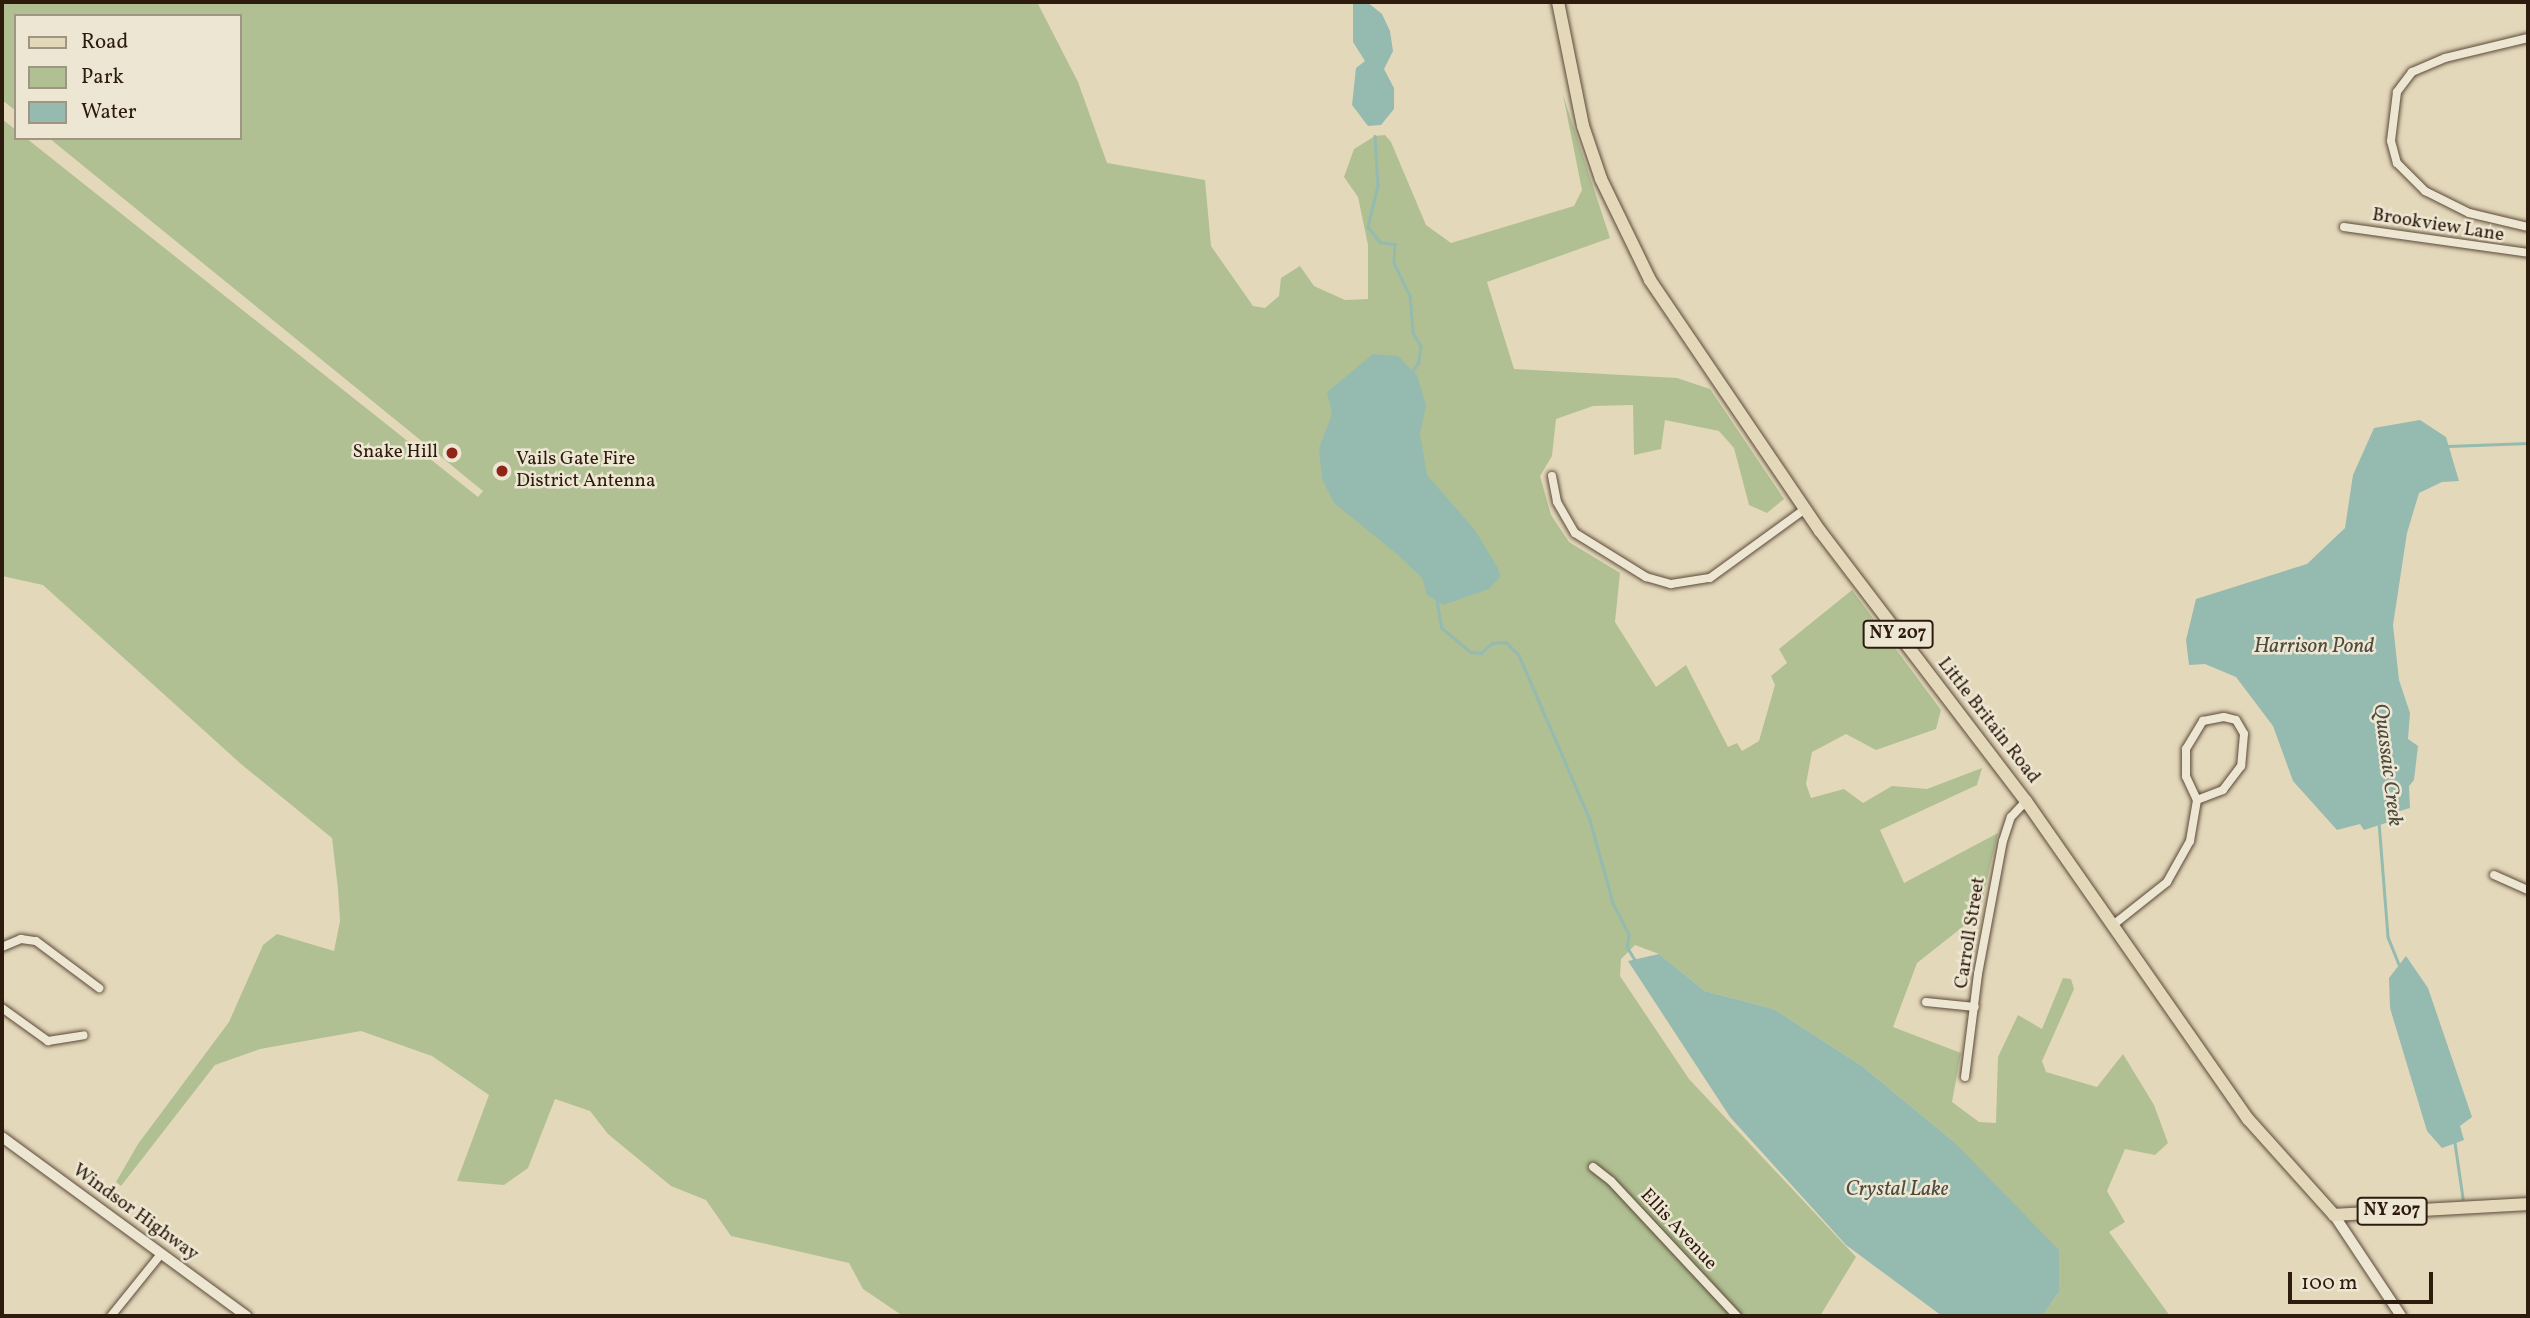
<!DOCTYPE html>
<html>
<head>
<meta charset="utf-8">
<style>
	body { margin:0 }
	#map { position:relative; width:2530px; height:1318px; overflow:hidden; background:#e4d8bb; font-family:Vollkorn,serif }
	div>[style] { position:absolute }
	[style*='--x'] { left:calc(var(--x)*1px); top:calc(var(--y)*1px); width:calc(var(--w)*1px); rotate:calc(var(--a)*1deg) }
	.green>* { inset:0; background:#b0c093 }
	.water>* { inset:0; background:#95bab0 }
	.stream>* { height:2.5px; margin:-1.25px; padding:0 1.25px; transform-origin:1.25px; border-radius:1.25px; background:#95bab0 }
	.roads { filter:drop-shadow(0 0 2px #5b4a38) drop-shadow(0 0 2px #5b4a38) }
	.street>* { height:8px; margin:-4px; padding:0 4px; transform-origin:4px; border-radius:4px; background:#ede6d3 }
	.secondary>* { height:10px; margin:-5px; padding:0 5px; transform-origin:5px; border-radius:5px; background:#ede6d3 }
	.primary>* { height:12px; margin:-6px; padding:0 6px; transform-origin:6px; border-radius:6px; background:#e4d8bb }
	.dots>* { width:19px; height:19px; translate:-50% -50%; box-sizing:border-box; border:4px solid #ede6d3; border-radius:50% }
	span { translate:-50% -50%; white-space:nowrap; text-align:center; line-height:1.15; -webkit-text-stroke:5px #ede6d3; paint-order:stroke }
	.shield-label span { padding:2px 5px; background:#ede6d3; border:2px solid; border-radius:5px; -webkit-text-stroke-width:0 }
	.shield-label { font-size:18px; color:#2d1b0d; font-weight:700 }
	.street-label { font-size:19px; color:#2d1b0d }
	.poi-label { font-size:19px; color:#2d1b0d }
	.right { translate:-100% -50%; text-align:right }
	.left { translate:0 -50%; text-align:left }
	.water-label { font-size:21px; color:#4c4b3e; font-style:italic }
	.frame { position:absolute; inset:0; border:4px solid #2d1b0d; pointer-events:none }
	.legend { position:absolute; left:14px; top:14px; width:228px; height:126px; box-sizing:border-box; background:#ede6d3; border:2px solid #a09584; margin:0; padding:9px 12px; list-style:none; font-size:21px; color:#2d1b0d }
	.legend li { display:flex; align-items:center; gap:14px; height:35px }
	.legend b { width:35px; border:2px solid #a09584 }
	.scale { position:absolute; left:2288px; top:1272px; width:145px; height:32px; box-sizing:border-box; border:4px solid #2d1b0d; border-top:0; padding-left:9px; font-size:21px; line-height:24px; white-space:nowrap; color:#2d1b0d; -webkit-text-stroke:5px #ede6d3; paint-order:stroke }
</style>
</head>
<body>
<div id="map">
	<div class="green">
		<i style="clip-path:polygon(2px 2px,1037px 2px,1078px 82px,1107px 163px,1205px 180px,1211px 246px,1253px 306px,1265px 308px,1279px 296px,1281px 278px,1300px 266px,1314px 286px,1345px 300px,1368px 299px,1368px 245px,1358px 197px,1344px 177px,1354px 149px,1375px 136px,1385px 135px,1391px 142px,1426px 225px,1451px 243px,1574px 206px,1582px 190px,1563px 95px,1610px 238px,1487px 282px,1514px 369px,1677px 378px,1710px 389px,1784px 499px,1767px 513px,1749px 505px,1734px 448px,1719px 431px,1665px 420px,1661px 449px,1634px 455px,1633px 405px,1593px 406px,1556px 419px,1552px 456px,1540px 476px,1551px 515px,1569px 542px,1620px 573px,1615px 622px,1656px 687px,1686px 665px,1728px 747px,1737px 743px,1742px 751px,1759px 741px,1775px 685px,1771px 676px,1787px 663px,1779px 649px,1852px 590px,1941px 710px,1936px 729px,1876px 750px,1846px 734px,1812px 752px,1806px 784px,1811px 798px,1844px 789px,1863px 803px,1892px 786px,1927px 789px,1982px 768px,1977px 785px,1880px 830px,1904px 883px,1998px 833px,1979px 914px,1917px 963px,1893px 1027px,1961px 1053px,1952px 1102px,1979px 1122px,1996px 1123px,1998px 1057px,2018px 1015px,2042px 1029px,2063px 978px,2071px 979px,2074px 989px,2042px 1061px,2046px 1072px,2097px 1087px,2123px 1054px,2154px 1105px,2168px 1143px,2155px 1155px,2125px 1149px,2107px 1191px,2125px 1222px,2109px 1232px,2170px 1316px,2042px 1316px,2059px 1292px,1953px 1141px,1862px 1066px,1774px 1009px,1705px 991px,1659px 954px,1635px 945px,1621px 959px,1620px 976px,1689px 1079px,1856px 1257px,1820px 1316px,903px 1316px,863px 1289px,849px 1263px,731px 1236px,706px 1200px,671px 1186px,608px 1134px,590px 1111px,555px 1099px,528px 1168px,504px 1185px,457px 1181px,489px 1095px,432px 1056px,361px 1031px,260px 1049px,215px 1065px,121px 1186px,116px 1182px,138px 1144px,229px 1022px,263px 945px,277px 934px,334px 951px,340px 921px,338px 889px,332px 838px,241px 764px,43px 585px,2px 576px,2px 119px,16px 130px,16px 138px,26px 138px,478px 497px,483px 491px,49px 138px,240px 138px,240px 16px,16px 16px,16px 111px,2px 100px)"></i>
	</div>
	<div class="water">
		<i style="clip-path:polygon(1353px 2px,1367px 2px,1382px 14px,1390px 31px,1393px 51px,1384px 69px,1394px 88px,1394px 109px,1381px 125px,1368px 126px,1352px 105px,1356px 68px,1365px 61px,1353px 42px)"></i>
		<i style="clip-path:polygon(1373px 354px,1398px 356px,1417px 375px,1426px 405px,1420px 434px,1427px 475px,1475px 530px,1498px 568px,1500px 577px,1489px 589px,1443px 605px,1427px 595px,1422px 578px,1398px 555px,1334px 503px,1322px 479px,1319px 448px,1332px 414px,1327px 392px)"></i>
		<i style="clip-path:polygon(2420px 420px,2446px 437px,2459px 481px,2442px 482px,2419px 493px,2407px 533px,2393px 625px,2399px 680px,2410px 713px,2408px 739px,2418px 746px,2414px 780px,2409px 786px,2410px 808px,2393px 813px,2392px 821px,2364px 830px,2360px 824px,2337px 830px,2293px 781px,2273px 726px,2236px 677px,2205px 664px,2189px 665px,2186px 640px,2196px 599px,2307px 564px,2345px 528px,2353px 475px,2374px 428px)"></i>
		<i style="clip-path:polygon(1659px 954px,1705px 991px,1774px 1009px,1862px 1066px,1953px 1141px,2059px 1250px,2059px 1292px,2042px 1316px,1942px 1316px,1846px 1245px,1730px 1117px,1628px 961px)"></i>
		<i style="clip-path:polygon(2406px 956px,2428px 988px,2472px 1117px,2460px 1126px,2464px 1140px,2442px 1148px,2427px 1131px,2390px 1008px,2389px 978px)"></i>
	</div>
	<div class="stream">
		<i style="--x:1375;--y:136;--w:50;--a:86.6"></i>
		<i style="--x:1378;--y:186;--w:42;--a:103.7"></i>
		<i style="--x:1368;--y:227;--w:19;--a:51"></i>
		<i style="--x:1380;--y:242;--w:15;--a:8"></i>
		<i style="--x:1395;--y:244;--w:19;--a:93"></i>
		<i style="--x:1394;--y:263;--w:37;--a:64"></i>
		<i style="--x:1410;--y:296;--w:37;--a:85"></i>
		<i style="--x:1413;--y:333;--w:15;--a:58"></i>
		<i style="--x:1421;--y:346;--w:16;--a:97"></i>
		<i style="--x:1419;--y:362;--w:11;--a:124"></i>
		<i style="--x:2448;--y:446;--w:80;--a:-2.1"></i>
		<i style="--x:1437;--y:601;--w:27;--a:80"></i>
		<i style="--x:1442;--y:628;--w:38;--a:40"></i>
		<i style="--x:1471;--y:652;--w:10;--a:6"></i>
		<i style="--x:1481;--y:653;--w:15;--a:-42"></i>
		<i style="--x:1492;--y:643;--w:14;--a:-4"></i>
		<i style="--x:1506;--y:642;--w:18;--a:45"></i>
		<i style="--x:1519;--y:655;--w:180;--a:66.7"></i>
		<i style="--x:1590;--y:820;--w:86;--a:74.5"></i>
		<i style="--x:1613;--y:903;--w:36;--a:63"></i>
		<i style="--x:1629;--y:935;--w:12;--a:99"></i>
		<i style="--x:1627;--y:947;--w:15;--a:58"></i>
		<i style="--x:2379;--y:822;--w:115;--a:85.5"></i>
		<i style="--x:2388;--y:937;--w:32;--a:68"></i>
		<i style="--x:2455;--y:1143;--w:56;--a:81.7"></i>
	</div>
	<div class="roads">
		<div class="street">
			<i style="--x:2528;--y:38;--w:85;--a:166.5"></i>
			<i style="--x:2445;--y:58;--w:36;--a:157"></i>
			<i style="--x:2412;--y:72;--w:25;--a:127"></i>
			<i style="--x:2397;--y:92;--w:49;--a:97"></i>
			<i style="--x:2391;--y:141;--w:23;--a:75"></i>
			<i style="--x:2397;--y:163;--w:40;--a:45"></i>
			<i style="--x:2425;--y:191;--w:49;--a:26.6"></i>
			<i style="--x:2469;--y:213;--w:61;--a:13.3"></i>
			<i style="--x:2344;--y:227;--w:186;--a:8"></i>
			<i style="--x:1552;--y:476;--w:26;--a:79"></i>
			<i style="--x:1557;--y:502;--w:36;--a:60"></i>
			<i style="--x:1575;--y:533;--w:84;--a:31.8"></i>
			<i style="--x:1646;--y:577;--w:26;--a:16"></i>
			<i style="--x:1671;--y:584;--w:39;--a:-9"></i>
			<i style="--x:1710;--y:578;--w:117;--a:-36"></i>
			<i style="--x:2224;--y:717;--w:12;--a:14"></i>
			<i style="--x:2236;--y:720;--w:16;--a:60"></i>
			<i style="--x:2244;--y:734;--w:32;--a:95"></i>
			<i style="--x:2241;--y:766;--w:30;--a:127"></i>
			<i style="--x:2223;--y:790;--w:28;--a:159"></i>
			<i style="--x:2197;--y:800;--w:26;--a:-115"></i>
			<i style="--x:2186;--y:776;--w:27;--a:-90"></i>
			<i style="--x:2186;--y:749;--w:33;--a:-59"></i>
			<i style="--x:2203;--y:721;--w:21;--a:-11"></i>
			<i style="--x:2494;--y:875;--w:37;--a:24"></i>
			<i style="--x:2113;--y:925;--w:69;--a:-38.5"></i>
			<i style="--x:2167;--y:882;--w:47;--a:-60.7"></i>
			<i style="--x:2190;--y:841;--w:42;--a:-80.3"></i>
			<i style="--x:2;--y:947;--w:21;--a:-23"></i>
			<i style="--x:21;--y:939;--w:15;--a:8"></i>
			<i style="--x:36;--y:941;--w:79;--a:36.7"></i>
			<i style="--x:1926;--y:1002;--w:49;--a:5.8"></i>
			<i style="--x:2;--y:1008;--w:57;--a:35.7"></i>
			<i style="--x:48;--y:1041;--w:36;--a:-9"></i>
			<i style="--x:1965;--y:1077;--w:104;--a:-82.8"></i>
			<i style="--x:1978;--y:974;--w:135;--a:-79.4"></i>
			<i style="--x:2003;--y:841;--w:25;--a:-72"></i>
			<i style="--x:2011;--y:817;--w:22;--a:-47"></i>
			<i style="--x:1593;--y:1167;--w:23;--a:38"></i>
			<i style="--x:1611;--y:1181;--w:185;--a:47"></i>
			<i style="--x:111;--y:1316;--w:80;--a:-51.1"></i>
		</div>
		<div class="secondary">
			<i style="--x:2;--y:1137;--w:303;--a:36.2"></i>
			<i style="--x:2334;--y:1215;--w:121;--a:56.4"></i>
		</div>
		<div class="primary">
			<i style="--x:1558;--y:2;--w:126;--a:78.6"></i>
			<i style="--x:1583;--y:126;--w:56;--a:71.2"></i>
			<i style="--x:1601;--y:179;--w:112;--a:64.1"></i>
			<i style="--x:1650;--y:280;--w:303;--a:55.9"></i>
			<i style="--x:1820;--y:531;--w:340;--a:52.7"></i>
			<i style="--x:2026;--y:801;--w:388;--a:55.1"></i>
			<i style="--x:2248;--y:1119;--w:129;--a:48.1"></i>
			<i style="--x:2334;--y:1215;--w:194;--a:-3.2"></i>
		</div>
	</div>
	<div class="dots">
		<i style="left:452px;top:453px;background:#8f2418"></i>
		<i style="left:502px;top:471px;background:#8f2418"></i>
	</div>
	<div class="shield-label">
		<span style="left:1898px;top:634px">NY 207</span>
		<span style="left:2392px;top:1211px">NY 207</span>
	</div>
	<div class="street-label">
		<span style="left:2438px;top:226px;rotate:9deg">Brookview Lane</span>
		<span style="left:1988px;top:721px;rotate:52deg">Little Britain Road</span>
		<span style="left:1971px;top:933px;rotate:-81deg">Carroll Street</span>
		<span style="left:135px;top:1213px;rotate:36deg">Windsor Highway</span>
		<span style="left:1678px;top:1230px;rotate:47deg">Ellis Avenue</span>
	</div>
	<div class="poi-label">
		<span class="right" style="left:438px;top:453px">Snake Hill</span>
		<span class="left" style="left:516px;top:471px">Vails Gate Fire<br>District Antenna</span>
	</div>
	<div class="water-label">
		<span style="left:2314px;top:647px">Harrison Pond</span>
		<span style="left:2387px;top:765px;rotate:83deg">Quassaic Creek</span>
		<span style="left:1897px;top:1190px">Crystal Lake</span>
	</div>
	<div class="frame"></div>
	<ul class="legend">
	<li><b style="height:9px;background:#e4d8bb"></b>Road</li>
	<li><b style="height:19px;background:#b0c093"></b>Park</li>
	<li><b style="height:19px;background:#95bab0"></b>Water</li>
	</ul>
	<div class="scale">100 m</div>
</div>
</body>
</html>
